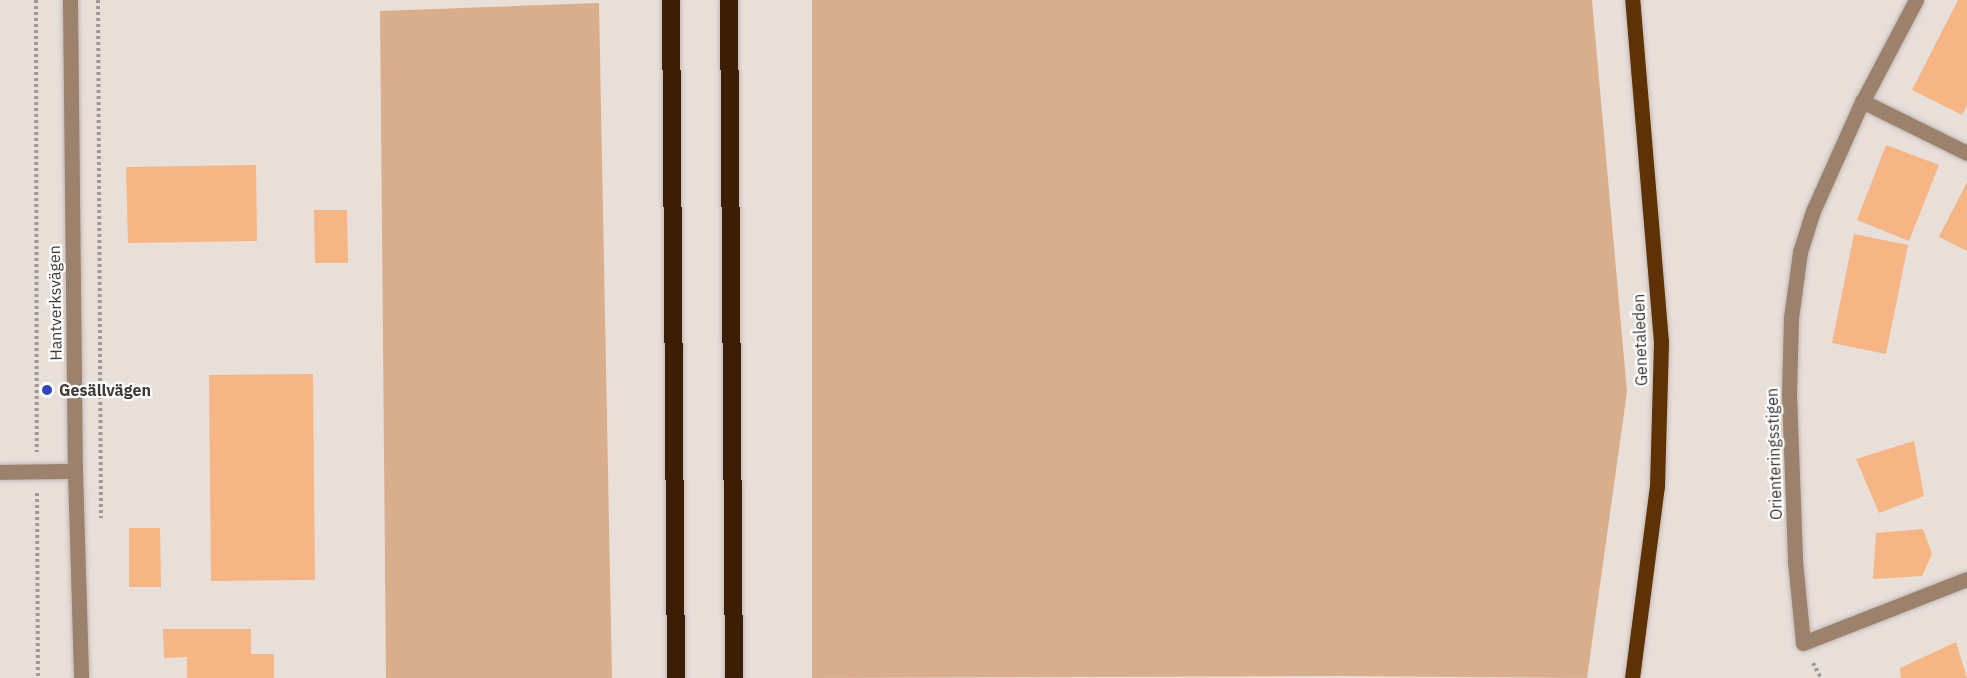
<!DOCTYPE html>
<html>
<head>
<meta charset="utf-8">
<style>
	body { margin:0 }
	#map { position:relative; width:1967px; height:678px; overflow:hidden; background:#e9dfd9; font-family:"IBM Plex Sans",sans-serif }
	div>[style] { position:absolute }
	[style*='--x'] { left:calc(var(--x)*1px); top:calc(var(--y)*1px); width:calc(var(--w)*1px); rotate:calc(var(--a)*1deg) }
	.green>* { inset:0; background:#d9ae8d }
	.building>* { inset:0; background:#f5b584 }
	.path>* { height:4px; margin-top:-2px; transform-origin:0; background:repeating-linear-gradient(90deg,#a19994 0 3px,transparent 0 6px) }
	.roads { filter:drop-shadow(0 0 2px #c3bab5) drop-shadow(0 0 2px #c3bab5) }
	.minor>* { height:15px; margin:-7.5px; padding:0 7.5px; transform-origin:7.5px; border-radius:7.5px; background:#9c816d }
	.major>* { height:15px; margin:-7.5px; padding:0 7.5px; transform-origin:7.5px; border-radius:7.5px; background:#5e3205 }
	.highway>* { height:18px; margin:-9px; padding:0 9px; transform-origin:9px; border-radius:9px; background:#3b1e04 }
	.dots>* { width:16px; height:16px; translate:-50% -50%; box-sizing:border-box; border:3px solid #fff; border-radius:50% }
	span { translate:-50% -50%; white-space:nowrap; text-align:center; line-height:1.15; -webkit-text-stroke:4.5px #fff; paint-order:stroke }
	.street-label { font-size:16px; color:#3d3936 }
	.poi-label { font-size:16px; color:#3d3936; font-weight:700 }
	.left { translate:0 -50%; text-align:left }
</style>
</head>
<body>
<div id="map">
	<div class="green">
		<i style="clip-path:polygon(812px 0,1592px 0,1627px 392px,1587px 678px,1341px 676px,812px 678px)"></i>
		<i style="clip-path:polygon(599px 3px,612px 678px,386px 678px,380px 11px)"></i>
	</div>
	<div class="building">
		<i style="clip-path:polygon(1958px 0,1967px 0,1967px 105px,1962px 115px,1912px 90px)"></i>
		<i style="clip-path:polygon(1886px 145px,1939px 165px,1909px 241px,1857px 220px)"></i>
		<i style="clip-path:polygon(256px 165px,257px 241px,128px 243px,126px 167px)"></i>
		<i style="clip-path:polygon(1967px 182px,1967px 251px,1939px 237px)"></i>
		<i style="clip-path:polygon(314px 210px,347px 210px,348px 263px,315px 263px)"></i>
		<i style="clip-path:polygon(1854px 234px,1908px 245px,1886px 354px,1832px 343px)"></i>
		<i style="clip-path:polygon(313px 374px,315px 580px,211px 581px,209px 375px)"></i>
		<i style="clip-path:polygon(1914px 441px,1924px 496px,1879px 513px,1856px 459px)"></i>
		<i style="clip-path:polygon(129px 528px,160px 528px,161px 587px,129px 587px)"></i>
		<i style="clip-path:polygon(1923px 529px,1932px 554px,1922px 576px,1873px 579px,1876px 533px)"></i>
		<i style="clip-path:polygon(163px 629px,251px 629px,251px 654px,274px 654px,274px 678px,187px 678px,187px 657px,164px 658px)"></i>
		<i style="clip-path:polygon(1956px 642px,1967px 678px,1901px 678px,1900px 668px)"></i>
	</div>
	<div class="path">
		<i style="--x:36;--y:0;--w:452;--a:89.9"></i>
		<i style="--x:98;--y:0;--w:518;--a:89.67"></i>
		<i style="--x:37;--y:493;--w:185;--a:89.7"></i>
		<i style="--x:1813;--y:663;--w:17;--a:62"></i>
	</div>
	<div class="roads">
		<div class="minor">
			<i style="--x:70;--y:0;--w:471;--a:89.4"></i>
			<i style="--x:75;--y:471;--w:207;--a:88.3"></i>
			<i style="--x:1916;--y:0;--w:120;--a:117.8"></i>
			<i style="--x:1860;--y:106;--w:115;--a:114.1"></i>
			<i style="--x:1813;--y:211;--w:43;--a:107.6"></i>
			<i style="--x:1800;--y:252;--w:67;--a:97.8"></i>
			<i style="--x:1791;--y:318;--w:76;--a:91.5"></i>
			<i style="--x:1789;--y:394;--w:167;--a:87.9"></i>
			<i style="--x:1795;--y:561;--w:82;--a:84.4"></i>
			<i style="--x:1803;--y:643;--w:176;--a:-21.3"></i>
			<i style="--x:1862;--y:101;--w:117;--a:26.3"></i>
			<i style="--x:0;--y:472;--w:75;--a:-0.8"></i>
		</div>
		<div class="major">
			<i style="--x:1632;--y:678;--w:194;--a:-82.6"></i>
			<i style="--x:1657;--y:486;--w:144;--a:-88.4"></i>
			<i style="--x:1661;--y:342;--w:343;--a:-94.8"></i>
		</div>
		<div class="highway">
			<i style="--x:671;--y:0;--w:678;--a:89.58"></i>
			<i style="--x:729;--y:0;--w:678;--a:89.58"></i>
		</div>
	</div>
	<div class="dots">
		<i style="left:47px;top:390px;background:#2e46b7"></i>
	</div>
	<div class="street-label">
		<span style="left:55px;top:303px;rotate:-91deg">Hantverksvägen</span>
		<span style="left:1640px;top:340px;rotate:-92deg">Genetaleden</span>
		<span style="left:1774px;top:454px;rotate:-92deg">Orienteringsstigen</span>
	</div>
	<div class="poi-label">
		<span class="left" style="left:59px;top:390px">Gesällvägen</span>
	</div>
</div>
</body>
</html>
